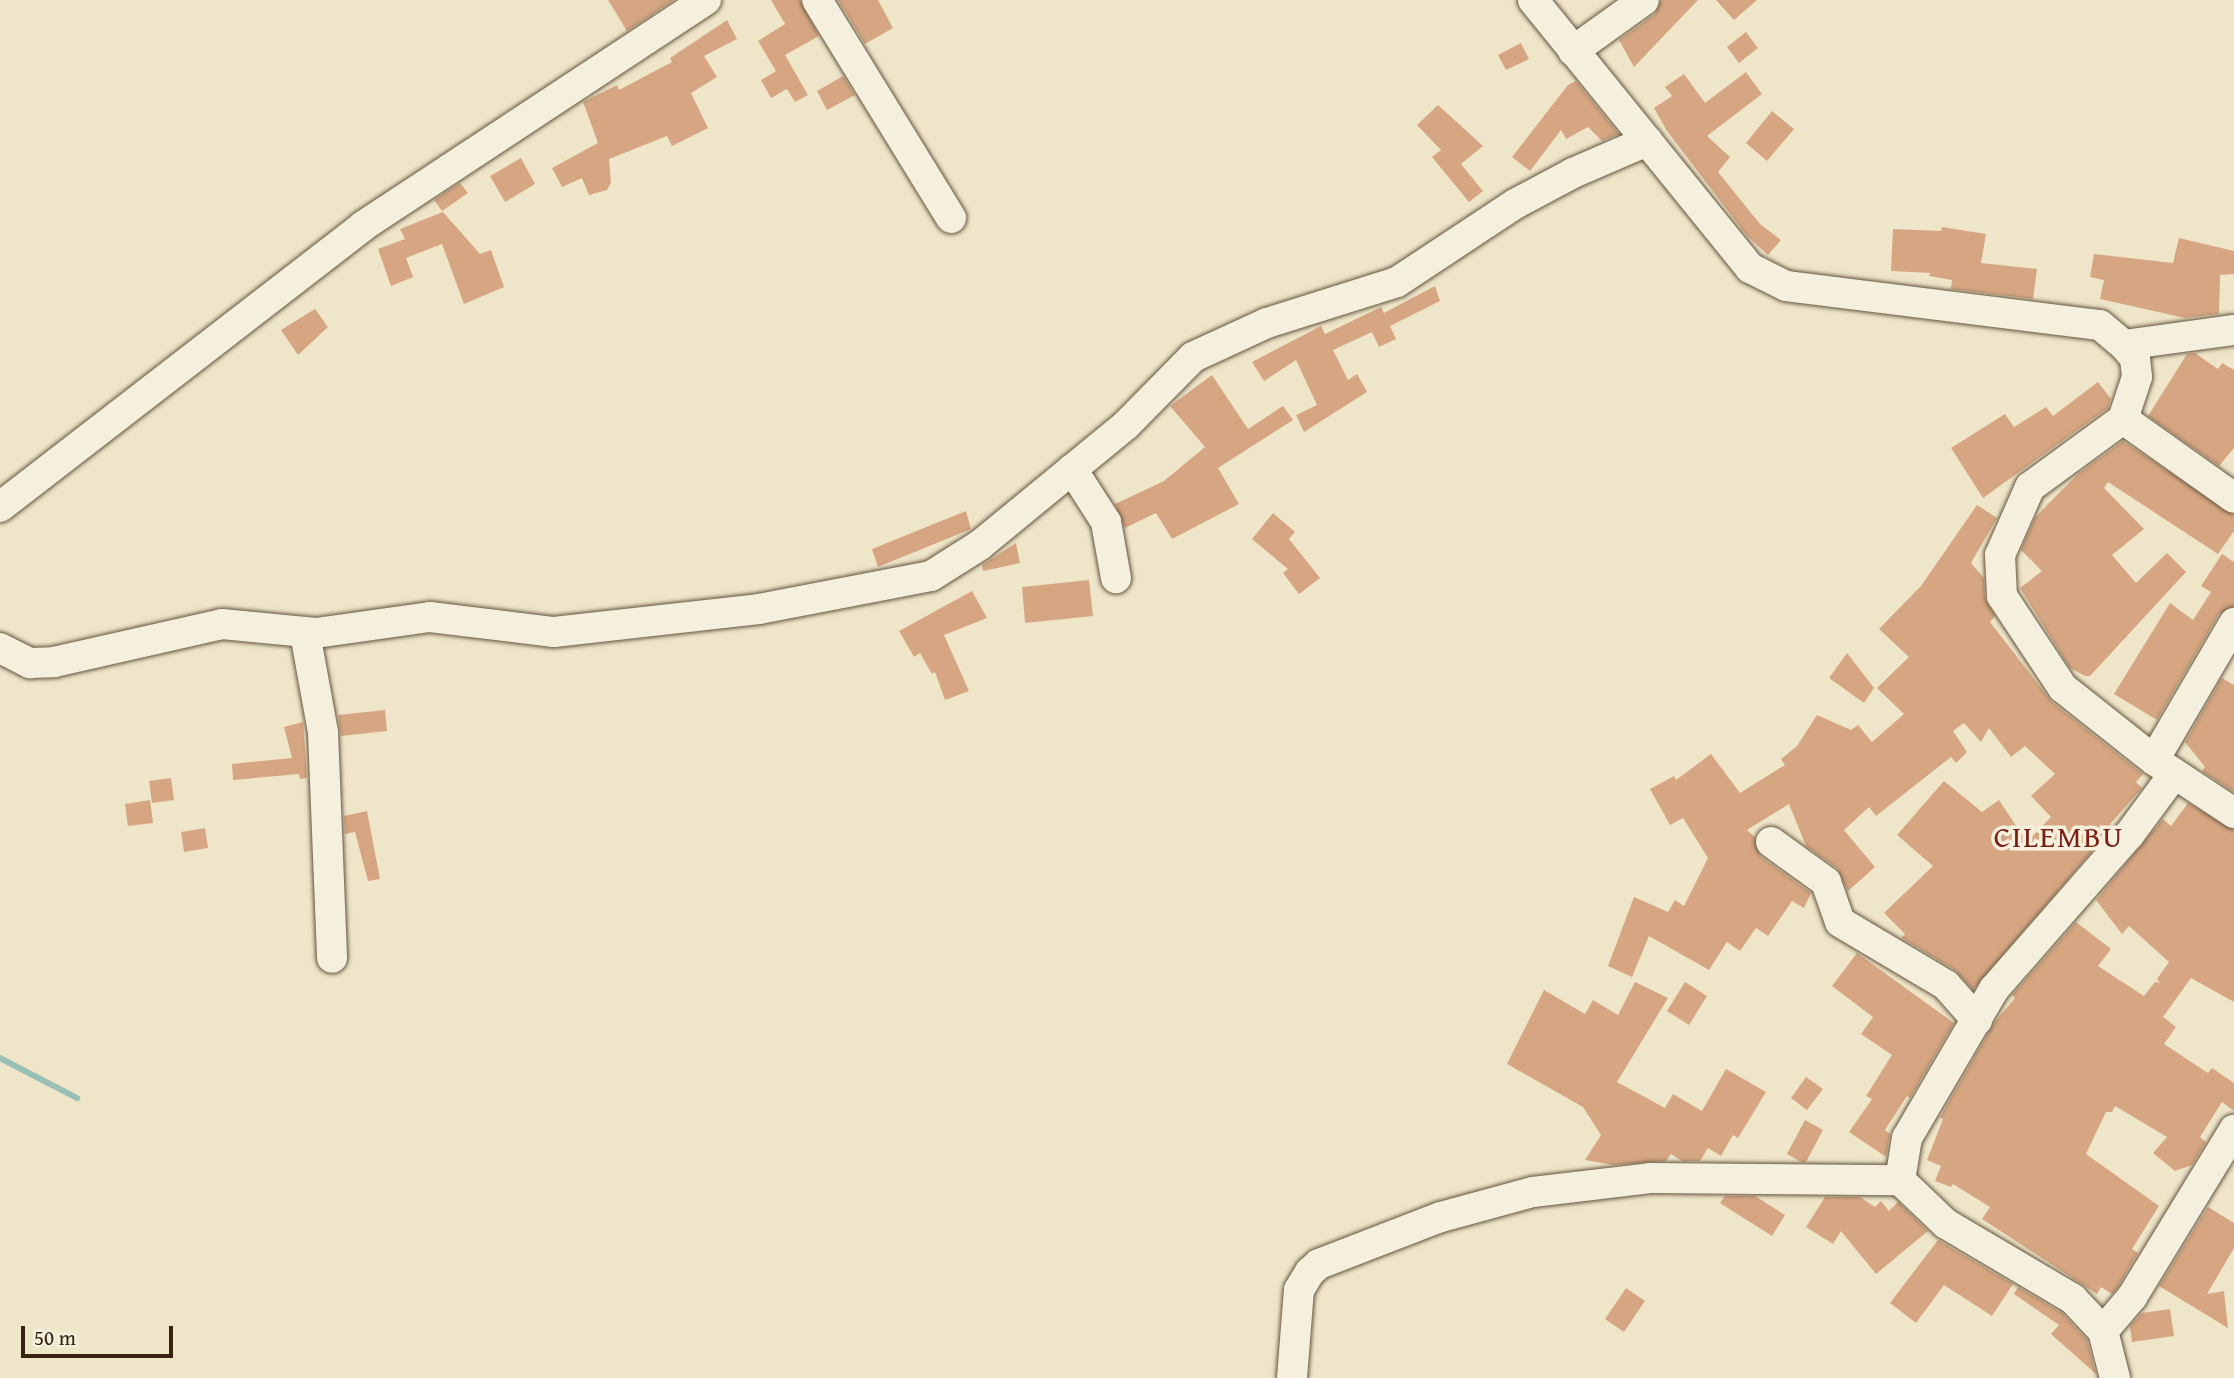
<!DOCTYPE html>
<html>
<head>
<meta charset="utf-8">
<style>
	body { margin:0 }
	#map { position:relative; width:2234px; height:1378px; overflow:hidden; background:#efe6ca; font-family:"Gentium Book Plus",serif }
	div>[style] { position:absolute }
	[style*='--x'] { left:calc(var(--x)*1px); top:calc(var(--y)*1px); width:calc(var(--w)*1px); rotate:calc(var(--a)*1deg) }
	.stream>* { height:6px; margin:-3px; padding:0 3px; transform-origin:3px; border-radius:3px; background:#9ac0b6 }
	.building>* { inset:0; background:#d6a682 }
	.roads { filter:drop-shadow(0 0 2px #64543e) drop-shadow(0 0 2px #64543e) }
	.minor>* { height:30px; margin:-15px; padding:0 15px; transform-origin:15px; border-radius:15px; background:#f5efdd }
	span { translate:-50% -50%; white-space:nowrap; text-align:center; line-height:1.15; -webkit-text-stroke:7px #f5efdd; paint-order:stroke }
	.quarter-label { font-size:30px; color:#7a1f14; letter-spacing:2px }
	.scale { position:absolute; left:21px; top:1326px; width:152px; height:32px; box-sizing:border-box; border:4px solid #352410; border-top:0; padding-left:9px; font-size:21px; line-height:24px; white-space:nowrap; color:#352410; -webkit-text-stroke:5px #f5efdd; paint-order:stroke }
</style>
</head>
<body>
<div id="map">
	<div class="stream">
		<i style="--x:0;--y:1058;--w:87;--a:27.5"></i>
	</div>
	<div class="building">
		<i style="clip-path:polygon(608px 0,674px 0,627px 31px)"></i>
		<i style="clip-path:polygon(771px 0,800px 0,819px 36px,785px 55px,808px 95px,795px 102px,787px 89px,771px 98px,761px 80px,776px 71px,758px 41px,785px 24px)"></i>
		<i style="clip-path:polygon(838px 0,878px 0,893px 28px,865px 44px)"></i>
		<i style="clip-path:polygon(1661px 0,1698px 0,1634px 67px,1619px 40px,1655px 14px)"></i>
		<i style="clip-path:polygon(1716px 0,1757px 0,1734px 20px)"></i>
		<i style="clip-path:polygon(727px 20px,737px 39px,704px 56px,717px 77px,691px 93px,708px 128px,672px 146px,667px 136px,609px 159px,611px 183px,607px 190px,589px 195px,582px 178px,562px 187px,552px 168px,598px 143px,583px 102px,617px 85px,619px 90px,672px 62px,670px 58px)"></i>
		<i style="clip-path:polygon(1746px 32px,1758px 48px,1739px 63px,1727px 47px)"></i>
		<i style="clip-path:polygon(1521px 43px,1529px 59px,1506px 70px,1498px 55px)"></i>
		<i style="clip-path:polygon(1746px 72px,1762px 94px,1707px 136px,1730px 157px,1718px 172px,1760px 224px,1781px 240px,1768px 255px,1747px 236px,1667px 131px,1654px 108px,1672px 96px,1665px 87px,1684px 74px,1705px 103px)"></i>
		<i style="clip-path:polygon(843px 76px,855px 95px,827px 110px,817px 91px)"></i>
		<i style="clip-path:polygon(1576px 81px,1619px 134px,1602px 141px,1588px 127px,1566px 139px,1561px 130px,1530px 171px,1512px 157px,1568px 85px)"></i>
		<i style="clip-path:polygon(1438px 105px,1483px 146px,1461px 164px,1483px 191px,1469px 202px,1432px 157px,1441px 150px,1417px 125px)"></i>
		<i style="clip-path:polygon(1772px 111px,1794px 129px,1767px 161px,1746px 143px)"></i>
		<i style="clip-path:polygon(521px 158px,535px 184px,505px 202px,490px 176px)"></i>
		<i style="clip-path:polygon(460px 183px,468px 193px,442px 211px,434px 200px)"></i>
		<i style="clip-path:polygon(443px 212px,480px 254px,491px 250px,504px 287px,464px 304px,442px 244px,406px 258px,413px 277px,391px 286px,378px 249px,405px 239px,400px 229px)"></i>
		<i style="clip-path:polygon(1942px 227px,1986px 234px,1981px 263px,2037px 269px,2033px 299px,1951px 289px,1952px 280px,1929px 276px,1930px 273px,1891px 271px,1893px 229px,1941px 231px)"></i>
		<i style="clip-path:polygon(2179px 238px,2234px 251px,2234px 274px,2220px 275px,2219px 314px,2185px 318px,2100px 299px,2104px 280px,2090px 277px,2094px 254px,2173px 263px)"></i>
		<i style="clip-path:polygon(1435px 286px,1440px 301px,1390px 326px,1396px 339px,1379px 347px,1372px 332px,1333px 350px,1348px 380px,1357px 374px,1367px 392px,1304px 432px,1296px 415px,1317px 405px,1296px 360px,1264px 381px,1252px 362px,1321px 326px,1325px 334px,1381px 307px,1384px 313px)"></i>
		<i style="clip-path:polygon(315px 309px,328px 327px,298px 355px,281px 330px)"></i>
		<i style="clip-path:polygon(2195px 353px,2218px 369px,2222px 363px,2234px 370px,2234px 448px,2219px 466px,2148px 416px,2187px 354px)"></i>
		<i style="clip-path:polygon(1212px 375px,1248px 429px,1283px 406px,1293px 420px,1218px 468px,1239px 504px,1172px 539px,1156px 513px,1125px 528px,1115px 504px,1164px 481px,1205px 447px,1170px 406px)"></i>
		<i style="clip-path:polygon(2098px 382px,2111px 399px,2108px 408px,1983px 498px,1951px 448px,2005px 414px,2014px 427px,2046px 407px,2053px 416px)"></i>
		<i style="clip-path:polygon(2123px 441px,2234px 515px,2234px 531px,2218px 554px,2108px 482px,2104px 488px,2144px 529px,2112px 555px,2136px 583px,2167px 553px,2186px 572px,2090px 676px,2085px 676px,2070px 668px,2020px 588px,2042px 571px,2021px 550px,2035px 518px,2048px 504px,2079px 473px)"></i>
		<i style="clip-path:polygon(1977px 505px,1997px 518px,1971px 563px,1984px 578px,1985px 598px,1995px 616px,1990px 622px,2052px 702px,2143px 774px,2136px 782px,2142px 788px,2110px 824px,2113px 827px,2089px 846px,2093px 850px,1973px 990px,1955px 970px,1901px 938px,1905px 934px,1884px 913px,1933px 866px,1897px 835px,1944px 781px,1982px 812px,1999px 800px,2027px 842px,2051px 817px,2031px 796px,2055px 774px,2025px 746px,2011px 757px,1989px 728px,1981px 742px,1964px 723px,1953px 731px,1967px 752px,1956px 763px,1951px 757px,1876px 816px,1869px 807px,1844px 830px,1875px 867px,1848px 891px,1837px 868px,1806px 846px,1789px 804px,1747px 830px,1755px 837px,1760px 856px,1811px 893px,1804px 908px,1792px 901px,1768px 936px,1756px 928px,1740px 951px,1727px 942px,1709px 970px,1649px 936px,1632px 977px,1608px 966px,1634px 897px,1668px 912px,1675px 900px,1684px 906px,1708px 858px,1683px 818px,1670px 825px,1650px 789px,1674px 776px,1676px 780px,1711px 754px,1740px 793px,1785px 765px,1781px 759px,1797px 746px,1817px 715px,1851px 730px,1858px 725px,1872px 742px,1904px 714px,1877px 688px,1909px 657px,1879px 629px,1921px 586px)"></i>
		<i style="clip-path:polygon(966px 511px,971px 529px,878px 567px,872px 549px)"></i>
		<i style="clip-path:polygon(1273px 513px,1295px 532px,1289px 539px,1320px 578px,1299px 594px,1283px 573px,1288px 569px,1252px 539px)"></i>
		<i style="clip-path:polygon(1016px 543px,1020px 563px,983px 571px,982px 565px)"></i>
		<i style="clip-path:polygon(2222px 554px,2234px 562px,2234px 606px,2219px 614px,2157px 720px,2114px 694px,2170px 603px,2193px 620px,2211px 592px,2201px 586px)"></i>
		<i style="clip-path:polygon(1089px 580px,1093px 616px,1025px 623px,1022px 587px)"></i>
		<i style="clip-path:polygon(972px 591px,987px 618px,944px 635px,969px 691px,945px 700px,935px 672px,932px 674px,920px 653px,914px 657px,899px 631px)"></i>
		<i style="clip-path:polygon(1847px 653px,1874px 688px,1864px 703px,1829px 678px)"></i>
		<i style="clip-path:polygon(2222px 678px,2234px 685px,2234px 792px,2202px 771px,2205px 767px,2185px 742px)"></i>
		<i style="clip-path:polygon(385px 710px,387px 731px,341px 736px,338px 715px)"></i>
		<i style="clip-path:polygon(303px 722px,307px 778px,300px 779px,299px 774px,233px 780px,232px 764px,292px 758px,284px 727px)"></i>
		<i style="clip-path:polygon(171px 778px,174px 800px,152px 803px,149px 781px)"></i>
		<i style="clip-path:polygon(150px 800px,153px 823px,128px 826px,125px 804px)"></i>
		<i style="clip-path:polygon(2188px 803px,2234px 830px,2234px 1002px,2191px 978px,2163px 1017px,2176px 1027px,2164px 1044px,2208px 1073px,2212px 1068px,2234px 1083px,2234px 1111px,2222px 1102px,2200px 1137px,2206px 1142px,2192px 1165px,2175px 1171px,2153px 1153px,2167px 1137px,2115px 1106px,2112px 1112px,2106px 1112px,2086px 1154px,2159px 1206px,2132px 1249px,2138px 1253px,2118px 1287px,2112px 1294px,2101px 1287px,2097px 1294px,1982px 1219px,1990px 1207px,1953px 1184px,1951px 1187px,1935px 1181px,1941px 1166px,1927px 1160px,1943px 1119px,1940px 1117px,1994px 1023px,2015px 998px,2012px 995px,2076px 922px,2111px 949px,2098px 966px,2144px 996px,2155px 982px,2160px 983px,2157px 979px,2169px 962px,2129px 926px,2122px 934px,2096px 900px,2163px 819px,2171px 826px)"></i>
		<i style="clip-path:polygon(367px 811px,380px 879px,368px 881px,355px 832px,345px 834px,344px 816px)"></i>
		<i style="clip-path:polygon(205px 828px,208px 848px,184px 852px,181px 832px)"></i>
		<i style="clip-path:polygon(1857px 953px,1954px 1023px,1910px 1098px,1907px 1096px,1885px 1130px,1890px 1134px,1886px 1157px,1849px 1132px,1872px 1099px,1866px 1096px,1892px 1055px,1861px 1034px,1873px 1017px,1832px 986px)"></i>
		<i style="clip-path:polygon(1635px 982px,1668px 998px,1617px 1082px,1665px 1108px,1673px 1094px,1702px 1111px,1726px 1069px,1766px 1092px,1738px 1138px,1733px 1135px,1721px 1156px,1708px 1148px,1700px 1161px,1682px 1161px,1671px 1154px,1666px 1161px,1613px 1165px,1585px 1160px,1601px 1135px,1583px 1107px,1507px 1064px,1544px 990px,1585px 1014px,1593px 1000px,1618px 1015px)"></i>
		<i style="clip-path:polygon(1685px 982px,1707px 996px,1689px 1025px,1667px 1011px)"></i>
		<i style="clip-path:polygon(1806px 1077px,1823px 1089px,1807px 1110px,1791px 1098px)"></i>
		<i style="clip-path:polygon(1805px 1120px,1823px 1130px,1806px 1162px,1801px 1162px,1787px 1154px)"></i>
		<i style="clip-path:polygon(1725px 1196px,1755px 1196px,1785px 1215px,1772px 1236px,1720px 1203px)"></i>
		<i style="clip-path:polygon(1825px 1197px,1860px 1197px,1875px 1207px,1881px 1201px,1889px 1211px,1898px 1202px,1928px 1231px,1876px 1274px,1841px 1231px,1833px 1244px,1806px 1227px)"></i>
		<i style="clip-path:polygon(2208px 1207px,2234px 1223px,2234px 1248px,2207px 1294px,2224px 1291px,2228px 1328px,2159px 1286px)"></i>
		<i style="clip-path:polygon(1938px 1240px,2013px 1284px,1992px 1316px,1944px 1285px,1916px 1323px,1890px 1303px)"></i>
		<i style="clip-path:polygon(2018px 1287px,2062px 1313px,2087px 1340px,2096px 1374px,2051px 1334px,2059px 1325px,2014px 1294px)"></i>
		<i style="clip-path:polygon(1626px 1288px,1645px 1301px,1624px 1332px,1605px 1319px)"></i>
		<i style="clip-path:polygon(2170px 1309px,2174px 1336px,2132px 1342px,2130px 1326px,2142px 1313px)"></i>
	</div>
	<div class="roads">
		<div class="minor">
			<i style="--x:817;--y:0;--w:256;--a:58.4"></i>
			<i style="--x:1533;--y:0;--w:345;--a:51"></i>
			<i style="--x:1750;--y:268;--w:40;--a:26.6"></i>
			<i style="--x:1786;--y:286;--w:316;--a:7.1"></i>
			<i style="--x:2100;--y:325;--w:31;--a:40"></i>
			<i style="--x:2124;--y:345;--w:17;--a:50"></i>
			<i style="--x:2135;--y:358;--w:19;--a:84"></i>
			<i style="--x:2137;--y:377;--w:44;--a:108.4"></i>
			<i style="--x:2123;--y:419;--w:115;--a:143.8"></i>
			<i style="--x:2030;--y:487;--w:74;--a:113.8"></i>
			<i style="--x:2000;--y:555;--w:41;--a:87.2"></i>
			<i style="--x:2002;--y:596;--w:110;--a:56.5"></i>
			<i style="--x:2063;--y:688;--w:116;--a:38.4"></i>
			<i style="--x:2154;--y:760;--w:96;--a:33.5"></i>
			<i style="--x:1573;--y:51;--w:87;--a:-35.7"></i>
			<i style="--x:2124;--y:345;--w:111;--a:-7.8"></i>
			<i style="--x:2123;--y:419;--w:136;--a:35.4"></i>
			<i style="--x:1072;--y:469;--w:63;--a:57.3"></i>
			<i style="--x:1106;--y:522;--w:57;--a:79.9"></i>
			<i style="--x:0;--y:507;--w:459;--a:-37.7"></i>
			<i style="--x:363;--y:226;--w:411;--a:-33.4"></i>
			<i style="--x:305;--y:633;--w:101;--a:79.7"></i>
			<i style="--x:323;--y:732;--w:226;--a:87.7"></i>
			<i style="--x:0;--y:648;--w:34;--a:27"></i>
			<i style="--x:30;--y:663;--w:24;--a:-2"></i>
			<i style="--x:54;--y:662;--w:172;--a:-12.7"></i>
			<i style="--x:222;--y:624;--w:94;--a:5.5"></i>
			<i style="--x:316;--y:633;--w:115;--a:-8"></i>
			<i style="--x:430;--y:617;--w:125;--a:6.9"></i>
			<i style="--x:554;--y:632;--w:206;--a:-6.4"></i>
			<i style="--x:759;--y:609;--w:175;--a:-10.9"></i>
			<i style="--x:931;--y:576;--w:58;--a:-32.3"></i>
			<i style="--x:980;--y:545;--w:189;--a:-39.4"></i>
			<i style="--x:1126;--y:425;--w:95;--a:-45.4"></i>
			<i style="--x:1193;--y:357;--w:81;--a:-24.7"></i>
			<i style="--x:1267;--y:323;--w:136;--a:-17.5"></i>
			<i style="--x:1397;--y:282;--w:141;--a:-33.5"></i>
			<i style="--x:1515;--y:204;--w:66;--a:-28.1"></i>
			<i style="--x:1573;--y:173;--w:81;--a:-23.4"></i>
			<i style="--x:2154;--y:760;--w:159;--a:-59.7"></i>
			<i style="--x:1771;--y:842;--w:68;--a:36"></i>
			<i style="--x:1826;--y:882;--w:42;--a:70.7"></i>
			<i style="--x:1840;--y:922;--w:123;--a:30.7"></i>
			<i style="--x:1946;--y:985;--w:47;--a:48.5"></i>
			<i style="--x:2103;--y:1331;--w:45;--a:-49.5"></i>
			<i style="--x:2132;--y:1297;--w:196;--a:-58.6"></i>
			<i style="--x:1292;--y:1378;--w:88;--a:-85.5"></i>
			<i style="--x:1299;--y:1290;--w:21;--a:-59"></i>
			<i style="--x:1310;--y:1272;--w:12;--a:-42"></i>
			<i style="--x:1319;--y:1264;--w:131;--a:-21.1"></i>
			<i style="--x:1441;--y:1217;--w:95;--a:-15.2"></i>
			<i style="--x:1533;--y:1192;--w:118;--a:-6.8"></i>
			<i style="--x:1650;--y:1178;--w:250;--a:0.5"></i>
			<i style="--x:2115;--y:1378;--w:49;--a:-104.3"></i>
			<i style="--x:2103;--y:1331;--w:44;--a:-133.2"></i>
			<i style="--x:2073;--y:1299;--w:147;--a:-149.4"></i>
			<i style="--x:1946;--y:1224;--w:64;--a:-136.3"></i>
			<i style="--x:1900;--y:1180;--w:43;--a:-80.5"></i>
			<i style="--x:1907;--y:1138;--w:173;--a:-59.7"></i>
			<i style="--x:1994;--y:989;--w:205;--a:-48.8"></i>
			<i style="--x:2129;--y:835;--w:76;--a:-53.6"></i>
		</div>
	</div>
	<div class="quarter-label">
		<span style="left:2059px;top:836px">CILEMBU</span>
	</div>
	<div class="scale">50 m</div>
</div>
</body>
</html>
